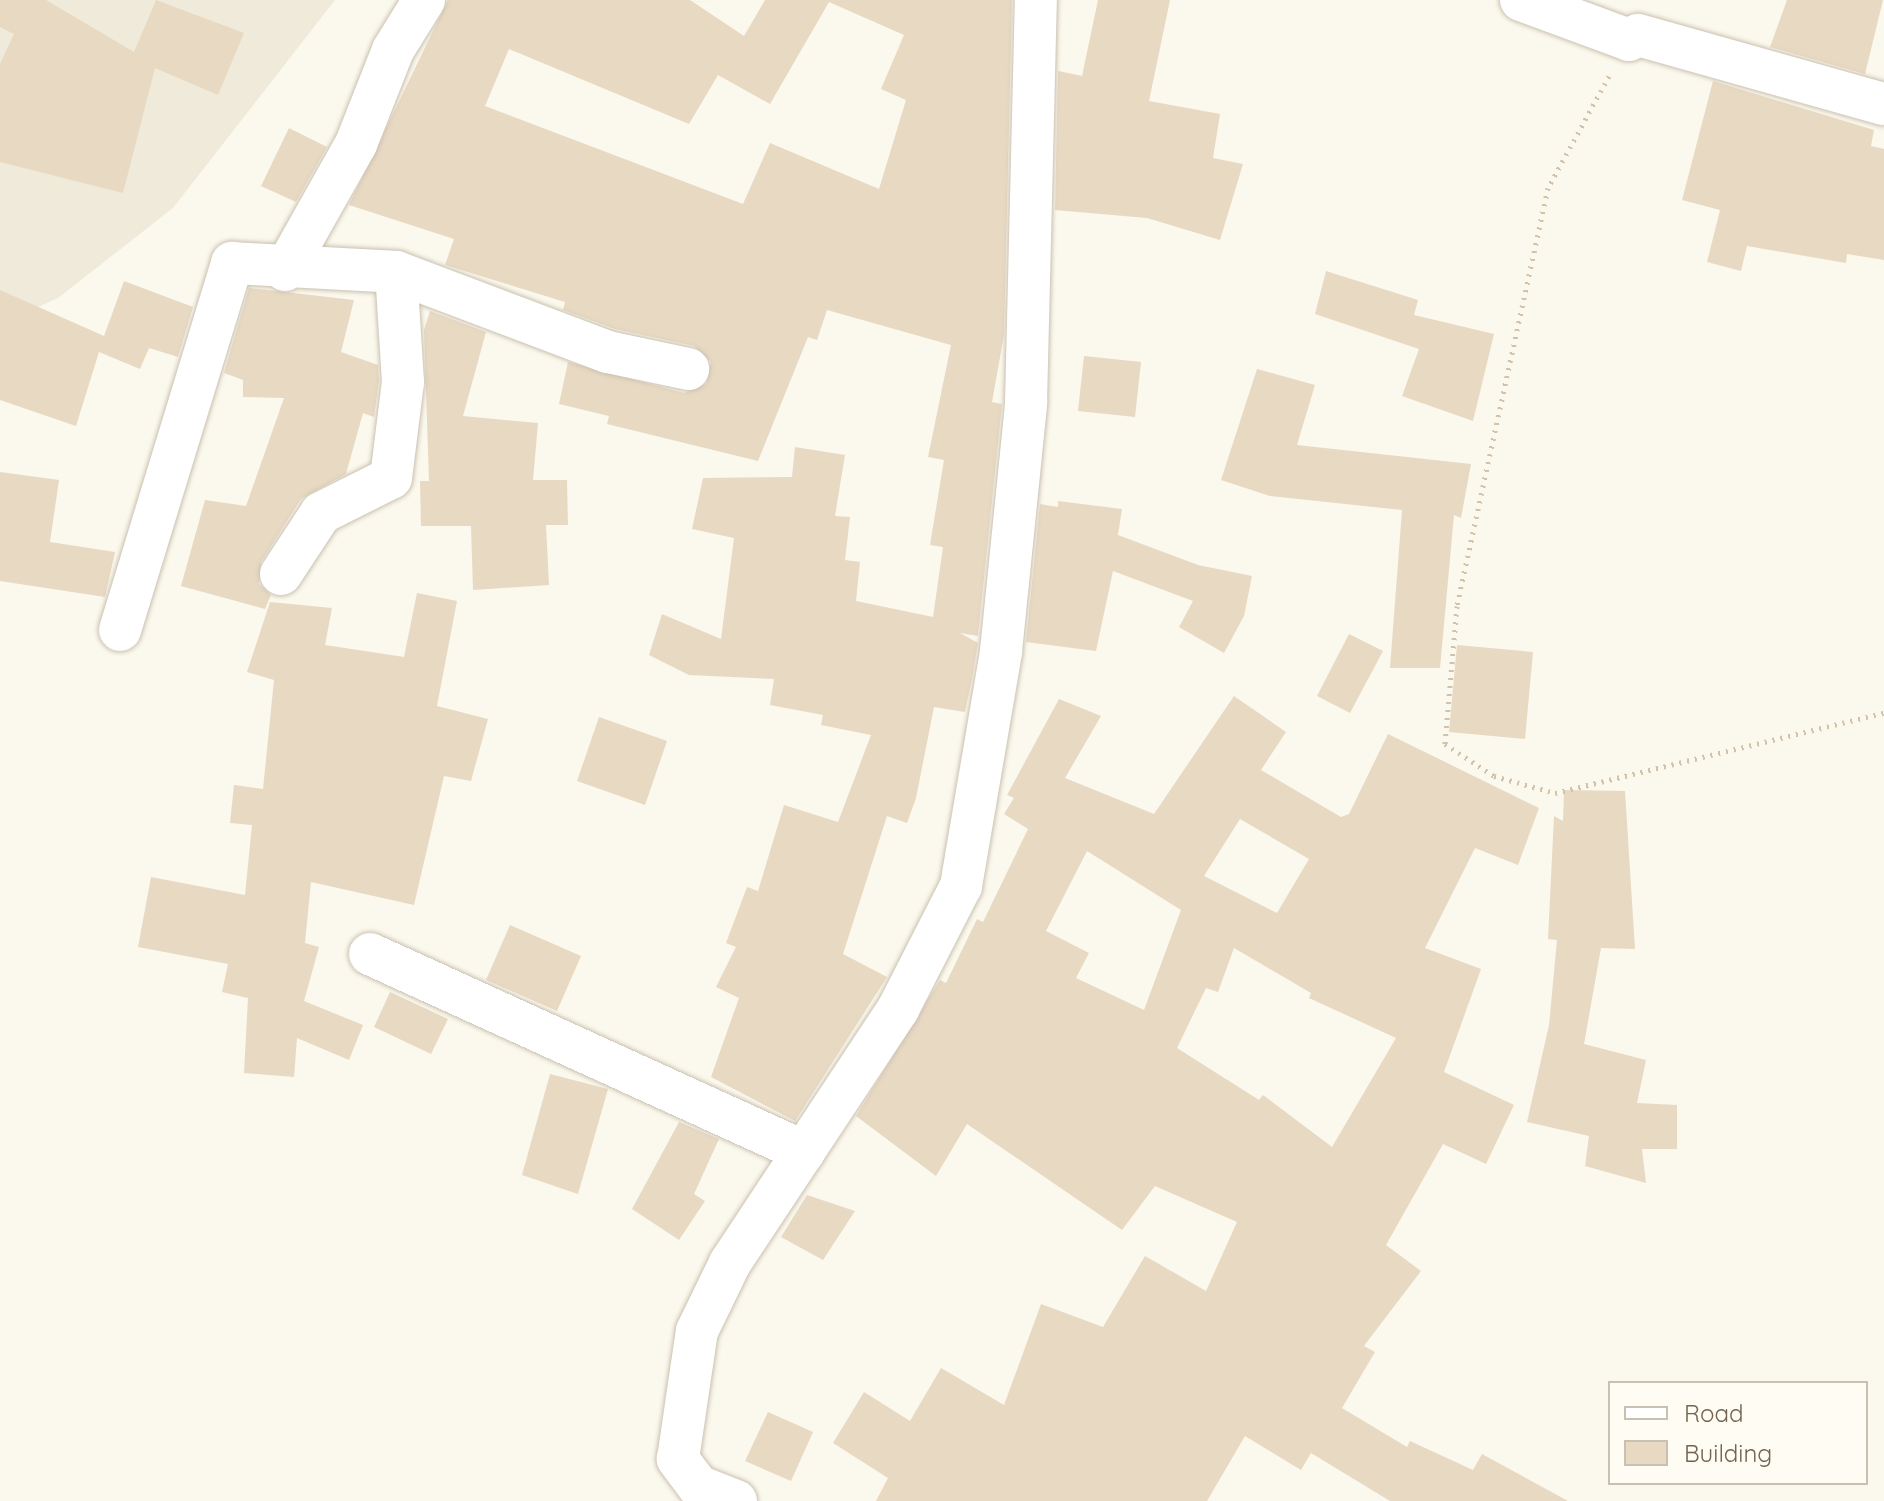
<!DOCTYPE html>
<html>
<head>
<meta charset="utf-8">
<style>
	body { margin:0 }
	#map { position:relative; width:1884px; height:1501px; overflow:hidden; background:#fbf8ed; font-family:Quicksand,sans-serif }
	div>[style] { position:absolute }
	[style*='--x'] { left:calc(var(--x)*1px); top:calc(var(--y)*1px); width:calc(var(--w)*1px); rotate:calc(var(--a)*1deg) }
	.residential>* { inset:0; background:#efead9 }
	.building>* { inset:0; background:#e8d9c3 }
	.path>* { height:5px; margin-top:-2.5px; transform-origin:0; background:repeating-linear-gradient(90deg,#d3c2aa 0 2px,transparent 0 8px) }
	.roads { filter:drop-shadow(0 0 2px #cac1b0) drop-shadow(0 0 2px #cac1b0) }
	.minor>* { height:42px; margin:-21px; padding:0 21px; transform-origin:21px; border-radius:21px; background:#fff }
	span { translate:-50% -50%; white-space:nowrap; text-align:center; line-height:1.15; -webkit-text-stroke:6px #fefcf3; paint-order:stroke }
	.legend { position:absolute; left:1608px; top:1381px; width:260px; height:104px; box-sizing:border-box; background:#fefcf3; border:2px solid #c7c0b3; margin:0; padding:10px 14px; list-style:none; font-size:24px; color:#746552 }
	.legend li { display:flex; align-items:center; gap:16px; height:40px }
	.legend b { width:40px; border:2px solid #c7c0b3 }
</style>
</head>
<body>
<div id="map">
	<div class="residential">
		<i style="clip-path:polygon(0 0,335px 0,173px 208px,58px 298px,0 324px)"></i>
	</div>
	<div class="building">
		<i style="clip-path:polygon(0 0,46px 0,134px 52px,156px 0,244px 33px,218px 95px,155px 68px,123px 193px,0 162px,0 64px,14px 34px,0 27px)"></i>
		<i style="clip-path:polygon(evenodd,448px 0,690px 0,744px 36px,765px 0,1012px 0,1004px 335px,992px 402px,1002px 404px,978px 636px,960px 633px,978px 643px,972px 679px,965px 712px,934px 707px,916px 798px,907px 823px,887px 816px,843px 954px,887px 977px,795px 1121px,711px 1077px,739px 998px,716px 987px,736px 947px,726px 943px,747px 887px,758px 891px,784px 805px,838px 822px,871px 735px,821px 725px,823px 715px,770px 705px,774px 679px,689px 675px,649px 655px,662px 614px,721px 639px,734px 538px,692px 529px,703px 478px,792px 477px,795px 447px,845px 455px,835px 516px,850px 517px,845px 560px,860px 562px,856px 601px,933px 617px,943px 547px,930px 545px,944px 460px,928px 457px,951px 345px,827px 310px,817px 340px,808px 337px,758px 461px,607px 424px,609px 416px,559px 404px,568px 362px,684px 393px,706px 384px,711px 362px,694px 346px,615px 329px,563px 310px,565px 302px,445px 265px,454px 239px,349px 205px,448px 0,829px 2px,904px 35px,881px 89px,906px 100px,879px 189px,770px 143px,743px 204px,485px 106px,509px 49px,689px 124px,718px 75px,770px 104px,829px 2px)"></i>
		<i style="clip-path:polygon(1098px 0,1170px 0,1149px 101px,1220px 114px,1213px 158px,1243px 164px,1220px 240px,1147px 218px,1055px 210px,1058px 71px,1082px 76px)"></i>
		<i style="clip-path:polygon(1787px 0,1883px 0,1865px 74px,1770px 47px)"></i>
		<i style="clip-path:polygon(1713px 81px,1874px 130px,1871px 146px,1884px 149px,1884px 260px,1847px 254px,1846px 263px,1747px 246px,1741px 271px,1707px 262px,1720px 210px,1682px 200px)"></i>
		<i style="clip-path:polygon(289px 128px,327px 147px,296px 202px,261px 186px)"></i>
		<i style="clip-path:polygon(1326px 271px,1418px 300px,1414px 315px,1494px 334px,1473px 421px,1402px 396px,1419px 349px,1315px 314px)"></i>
		<i style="clip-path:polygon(124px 281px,193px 307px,178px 357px,149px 348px,140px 369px,99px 352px,76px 426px,0 400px,0 290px,104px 336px)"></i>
		<i style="clip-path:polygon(249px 288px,354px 300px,341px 352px,378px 365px,379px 381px,374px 417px,363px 413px,346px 474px,301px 499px,261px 562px,259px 584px,271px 595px,265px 609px,181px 586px,205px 500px,246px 506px,284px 398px,243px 397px,243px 380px,224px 373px)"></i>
		<i style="clip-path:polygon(430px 311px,486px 332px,463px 416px,538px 423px,533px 480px,567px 480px,568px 525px,546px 525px,549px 585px,473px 590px,471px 526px,421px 526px,420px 481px,429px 481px,424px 330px)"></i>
		<i style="clip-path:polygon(1084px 356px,1141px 362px,1135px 417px,1078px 411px)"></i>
		<i style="clip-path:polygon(1257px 369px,1315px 385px,1297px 445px,1471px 464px,1461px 518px,1454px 515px,1440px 668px,1390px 668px,1402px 510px,1270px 496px,1221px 480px)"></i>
		<i style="clip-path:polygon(0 472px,59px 480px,50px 542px,115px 552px,105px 597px,0 581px)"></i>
		<i style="clip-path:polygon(1058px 501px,1122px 509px,1118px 535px,1198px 565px,1252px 576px,1244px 616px,1224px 653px,1179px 627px,1193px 601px,1113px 571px,1096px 651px,1026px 642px,1040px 504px,1058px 507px)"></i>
		<i style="clip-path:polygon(417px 593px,457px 601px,437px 706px,488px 719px,471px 781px,444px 776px,414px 905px,311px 882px,305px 943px,319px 947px,304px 1001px,363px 1025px,349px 1060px,297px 1038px,294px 1077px,244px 1073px,248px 998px,222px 992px,228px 964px,138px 947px,151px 877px,245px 895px,252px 825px,230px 823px,234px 785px,263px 789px,274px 680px,247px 672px,270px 602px,332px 608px,325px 645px,404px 657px)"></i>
		<i style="clip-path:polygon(1349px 634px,1383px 651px,1350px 713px,1317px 696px)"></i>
		<i style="clip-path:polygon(1457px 645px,1533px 652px,1525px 739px,1449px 732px)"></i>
		<i style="clip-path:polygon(evenodd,1234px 696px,1286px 732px,1261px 770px,1341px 817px,1349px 814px,1388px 734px,1539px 808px,1518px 865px,1475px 848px,1425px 948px,1481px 969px,1444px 1072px,1514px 1105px,1486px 1164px,1443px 1144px,1386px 1245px,1421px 1271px,1364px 1346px,1375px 1352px,1342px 1408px,1407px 1447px,1410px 1441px,1473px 1470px,1482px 1454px,1568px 1501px,1390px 1501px,1311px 1453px,1301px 1470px,1245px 1436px,1207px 1501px,876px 1501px,888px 1478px,833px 1443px,864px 1392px,910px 1421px,941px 1368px,1004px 1405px,1041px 1304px,1103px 1327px,1145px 1256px,1206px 1291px,1237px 1222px,1155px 1186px,1122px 1230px,967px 1124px,936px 1176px,856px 1116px,940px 980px,946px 983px,977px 919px,983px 922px,1028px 829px,1004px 814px,1014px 798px,1007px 795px,1059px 699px,1101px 716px,1065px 778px,1154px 814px,1234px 696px,1240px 819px,1309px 859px,1277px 913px,1204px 876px,1240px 819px,1234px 696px,1087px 851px,1181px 910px,1144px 1010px,1076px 978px,1089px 953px,1046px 931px,1087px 851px,1234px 696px,1234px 948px,1311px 993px,1309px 998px,1396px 1038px,1332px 1147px,1263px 1095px,1259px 1100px,1177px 1048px,1206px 988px,1218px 992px,1234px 948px)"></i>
		<i style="clip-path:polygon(599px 717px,667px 741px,645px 805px,577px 781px)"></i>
		<i style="clip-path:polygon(1564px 790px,1625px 791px,1635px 949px,1601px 948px,1584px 1044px,1646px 1060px,1637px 1103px,1677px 1105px,1677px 1149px,1642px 1149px,1646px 1183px,1585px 1166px,1589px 1136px,1527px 1122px,1549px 1025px,1557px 940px,1548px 939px,1554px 816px,1563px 821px)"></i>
		<i style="clip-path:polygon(510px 925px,581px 956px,557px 1011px,486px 980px)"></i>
		<i style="clip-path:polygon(390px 992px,448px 1019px,431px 1054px,374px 1027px)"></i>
		<i style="clip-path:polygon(550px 1074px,608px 1089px,578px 1194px,522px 1175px)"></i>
		<i style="clip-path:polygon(679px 1122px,719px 1139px,694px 1194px,705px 1201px,679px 1240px,632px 1209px)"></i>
		<i style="clip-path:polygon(807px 1195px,855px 1211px,823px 1260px,781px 1237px)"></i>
		<i style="clip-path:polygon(768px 1412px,813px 1432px,791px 1481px,745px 1461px)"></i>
	</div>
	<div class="path">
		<i style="--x:1609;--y:76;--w:128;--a:118.6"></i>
		<i style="--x:1548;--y:188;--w:428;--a:102.3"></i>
		<i style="--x:1457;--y:606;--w:139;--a:95"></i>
		<i style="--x:1445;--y:744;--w:59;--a:33.1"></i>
		<i style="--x:1494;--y:776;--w:63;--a:15.6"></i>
		<i style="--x:1555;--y:793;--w:339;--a:-13.7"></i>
	</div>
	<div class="roads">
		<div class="minor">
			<i style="--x:1521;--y:0;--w:115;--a:20.3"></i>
			<i style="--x:1629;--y:40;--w:10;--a:-29"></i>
			<i style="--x:1638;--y:35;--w:255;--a:15.7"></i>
			<i style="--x:285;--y:270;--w:145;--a:-60.6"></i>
			<i style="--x:356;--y:144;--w:101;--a:-68.5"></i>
			<i style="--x:393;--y:50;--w:59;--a:-58.2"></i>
			<i style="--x:281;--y:574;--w:73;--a:-56.7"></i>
			<i style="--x:321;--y:513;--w:78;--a:-26.6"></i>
			<i style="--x:391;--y:478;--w:97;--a:-82.9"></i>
			<i style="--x:403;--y:382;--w:110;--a:-93.6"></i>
			<i style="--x:120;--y:630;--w:384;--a:-73"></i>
			<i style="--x:232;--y:263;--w:164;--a:3.1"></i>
			<i style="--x:396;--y:272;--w:227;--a:20.7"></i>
			<i style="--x:608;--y:352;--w:82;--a:12"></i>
			<i style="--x:370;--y:954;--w:477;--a:24.5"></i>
			<i style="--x:736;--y:1501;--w:41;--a:-158.5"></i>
			<i style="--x:698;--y:1486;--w:34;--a:-127"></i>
			<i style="--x:678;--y:1459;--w:129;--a:-81.6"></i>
			<i style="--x:697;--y:1331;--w:76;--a:-64.1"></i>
			<i style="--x:730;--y:1263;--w:305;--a:-56.5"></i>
			<i style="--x:898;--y:1009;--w:138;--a:-62.9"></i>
			<i style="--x:961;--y:886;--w:238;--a:-80.3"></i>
			<i style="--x:1001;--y:651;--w:249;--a:-84.2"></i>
			<i style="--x:1026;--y:403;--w:403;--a:-88.6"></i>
		</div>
	</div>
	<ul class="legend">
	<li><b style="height:10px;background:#fff"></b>Road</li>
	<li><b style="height:22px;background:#e8d9c3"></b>Building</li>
	</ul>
</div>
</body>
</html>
